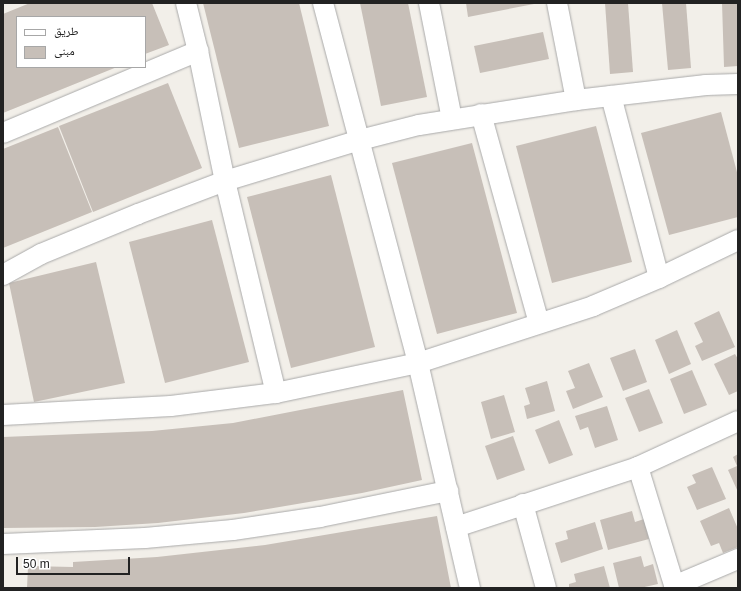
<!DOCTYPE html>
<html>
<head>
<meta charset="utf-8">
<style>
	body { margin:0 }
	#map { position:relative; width:741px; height:591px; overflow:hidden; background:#f2efe9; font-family:Helvetica,"Noto Naskh Arabic",sans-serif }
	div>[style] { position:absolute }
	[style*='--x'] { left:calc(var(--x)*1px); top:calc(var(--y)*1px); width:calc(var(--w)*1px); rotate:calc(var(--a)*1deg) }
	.building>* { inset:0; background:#c7bfb8 }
	.roads { filter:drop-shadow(0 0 1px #a9a9a9) drop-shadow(0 0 1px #a9a9a9) }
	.minor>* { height:20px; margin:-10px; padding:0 10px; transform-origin:10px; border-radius:10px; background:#fff }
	span { translate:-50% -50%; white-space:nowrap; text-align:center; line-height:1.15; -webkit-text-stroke:3px #fff; paint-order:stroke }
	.frame { position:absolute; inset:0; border:4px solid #222; pointer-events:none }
	.legend { position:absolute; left:16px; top:16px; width:130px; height:52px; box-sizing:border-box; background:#fff; border:1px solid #a7a7a7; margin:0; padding:5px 7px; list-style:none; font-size:12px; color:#222 }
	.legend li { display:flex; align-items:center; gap:8px; height:20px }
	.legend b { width:20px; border:1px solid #a7a7a7 }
	.scale { position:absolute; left:16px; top:557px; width:114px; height:18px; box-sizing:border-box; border:2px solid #222; border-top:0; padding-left:5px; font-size:12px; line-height:14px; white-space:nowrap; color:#222; -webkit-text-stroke:3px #fff; paint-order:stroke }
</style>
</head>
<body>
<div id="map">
	<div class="building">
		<i style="clip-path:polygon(30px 3px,152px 3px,169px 45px,145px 54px,145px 17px,17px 17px,17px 67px,117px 67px,3px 113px,3px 14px)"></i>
		<i style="clip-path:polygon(203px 3px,299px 3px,329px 126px,239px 148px)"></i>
		<i style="clip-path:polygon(360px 3px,408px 3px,427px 97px,381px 106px)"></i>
		<i style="clip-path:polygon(466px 3px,534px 3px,534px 4px,468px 17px)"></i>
		<i style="clip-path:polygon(605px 3px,628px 3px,633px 72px,610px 74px)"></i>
		<i style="clip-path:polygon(662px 3px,686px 3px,691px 68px,668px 70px)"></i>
		<i style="clip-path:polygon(722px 3px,738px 3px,738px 66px,724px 67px)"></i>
		<i style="clip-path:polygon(543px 32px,549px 59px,480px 73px,474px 46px)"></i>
		<i style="clip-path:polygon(168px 83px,202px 168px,93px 212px,59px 126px)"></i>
		<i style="clip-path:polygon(721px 112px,738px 176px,738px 217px,669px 235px,641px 133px)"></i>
		<i style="clip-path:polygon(596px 126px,632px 262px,552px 283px,516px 146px)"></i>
		<i style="clip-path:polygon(58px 127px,92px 212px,3px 248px,3px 149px)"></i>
		<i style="clip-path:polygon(472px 143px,517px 313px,437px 334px,392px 163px)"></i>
		<i style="clip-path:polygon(331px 175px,375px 347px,291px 368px,247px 197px)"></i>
		<i style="clip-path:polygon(212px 220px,249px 362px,165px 383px,129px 242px)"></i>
		<i style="clip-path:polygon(96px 262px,125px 383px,34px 402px,9px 283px)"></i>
		<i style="clip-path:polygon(719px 311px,735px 347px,702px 361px,695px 346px,703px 342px,694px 323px)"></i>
		<i style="clip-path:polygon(677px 330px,691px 364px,669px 374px,655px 340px)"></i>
		<i style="clip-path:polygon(635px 349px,647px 382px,623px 391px,610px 358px)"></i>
		<i style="clip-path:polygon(735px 354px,738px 359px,738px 391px,729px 395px,714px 364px)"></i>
		<i style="clip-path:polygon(589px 363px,603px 397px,573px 409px,566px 391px,575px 388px,568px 371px)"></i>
		<i style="clip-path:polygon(692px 370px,707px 405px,684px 414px,670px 379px)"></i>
		<i style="clip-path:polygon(547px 381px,555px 411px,527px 419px,524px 406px,530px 404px,525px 388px)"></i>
		<i style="clip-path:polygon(649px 389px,663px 423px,639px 432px,625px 398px)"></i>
		<i style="clip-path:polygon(403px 390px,422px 480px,362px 493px,244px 513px,158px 523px,95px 527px,3px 528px,3px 437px,152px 431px,233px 423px)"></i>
		<i style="clip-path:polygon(504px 395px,515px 432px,491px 439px,481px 402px)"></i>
		<i style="clip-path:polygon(607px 406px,618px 440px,595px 448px,588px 427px,580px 430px,575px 416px)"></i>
		<i style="clip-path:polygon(559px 420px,573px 455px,549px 464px,535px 430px)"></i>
		<i style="clip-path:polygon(513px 436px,525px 470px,497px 480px,485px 446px)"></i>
		<i style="clip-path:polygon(738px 454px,738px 492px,728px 470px,737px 466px,733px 457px)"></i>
		<i style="clip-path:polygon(712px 467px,726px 499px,697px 510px,687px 487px,696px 483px,692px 475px)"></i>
		<i style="clip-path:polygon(729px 508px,738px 529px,738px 547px,723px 553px,719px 543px,711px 546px,700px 521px)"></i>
		<i style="clip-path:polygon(632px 511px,635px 522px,644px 519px,649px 539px,608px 550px,600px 520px)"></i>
		<i style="clip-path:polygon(437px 516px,451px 588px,27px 588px,28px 566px,73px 567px,73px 562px,157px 557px,265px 545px)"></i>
		<i style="clip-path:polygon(595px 522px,603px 549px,561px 563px,555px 543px,568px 539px,566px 531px)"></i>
		<i style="clip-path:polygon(641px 556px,644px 567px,653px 564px,658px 584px,640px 588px,619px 588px,613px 563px)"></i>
		<i style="clip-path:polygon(604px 566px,610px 588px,569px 588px,569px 584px,576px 582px,574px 574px)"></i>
	</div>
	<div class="roads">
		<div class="minor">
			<i style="--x:186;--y:3;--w:49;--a:76"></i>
			<i style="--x:198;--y:51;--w:133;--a:78.3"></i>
			<i style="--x:225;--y:181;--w:218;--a:76.5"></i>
			<i style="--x:323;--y:3;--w:372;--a:75.2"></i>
			<i style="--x:418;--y:363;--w:231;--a:77"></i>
			<i style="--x:429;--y:3;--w:118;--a:78.8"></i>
			<i style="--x:557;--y:3;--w:99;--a:78.9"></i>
			<i style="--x:611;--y:96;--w:188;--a:75.2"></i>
			<i style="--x:481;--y:114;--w:217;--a:74.5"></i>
			<i style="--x:3;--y:133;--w:212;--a:-22.8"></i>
			<i style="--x:3;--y:275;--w:43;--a:-28.9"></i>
			<i style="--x:41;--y:254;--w:105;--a:-22.4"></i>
			<i style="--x:138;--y:214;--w:93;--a:-20.8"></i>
			<i style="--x:225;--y:181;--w:141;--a:-16.9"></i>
			<i style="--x:360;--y:140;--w:61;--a:-14.3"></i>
			<i style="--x:419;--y:125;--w:159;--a:-9"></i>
			<i style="--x:576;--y:100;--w:131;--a:-6.6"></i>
			<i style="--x:706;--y:85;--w:32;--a:-2"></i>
			<i style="--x:3;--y:415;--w:168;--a:-3.1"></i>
			<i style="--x:171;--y:406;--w:106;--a:-7.1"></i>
			<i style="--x:276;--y:393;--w:145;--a:-11.9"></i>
			<i style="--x:418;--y:363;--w:184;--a:-18"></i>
			<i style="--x:593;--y:306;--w:72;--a:-23"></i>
			<i style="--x:659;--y:278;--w:88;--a:-25.7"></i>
			<i style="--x:638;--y:467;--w:127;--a:73"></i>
			<i style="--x:523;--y:504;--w:87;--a:74.7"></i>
			<i style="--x:456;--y:527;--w:192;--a:-18.2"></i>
			<i style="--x:638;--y:467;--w:110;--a:-24.7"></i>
			<i style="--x:3;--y:544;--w:142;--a:-2.4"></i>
			<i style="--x:145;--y:538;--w:88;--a:-5.2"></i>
			<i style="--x:233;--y:530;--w:88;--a:-8.5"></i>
			<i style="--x:320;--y:517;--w:131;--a:-11.5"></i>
			<i style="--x:674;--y:586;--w:69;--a:-22.9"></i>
		</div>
	</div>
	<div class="frame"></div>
	<ul class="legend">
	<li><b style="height:5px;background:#fff"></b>طريق</li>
	<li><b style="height:11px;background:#c7bfb8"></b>مبنى</li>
	</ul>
	<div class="scale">50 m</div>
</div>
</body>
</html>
